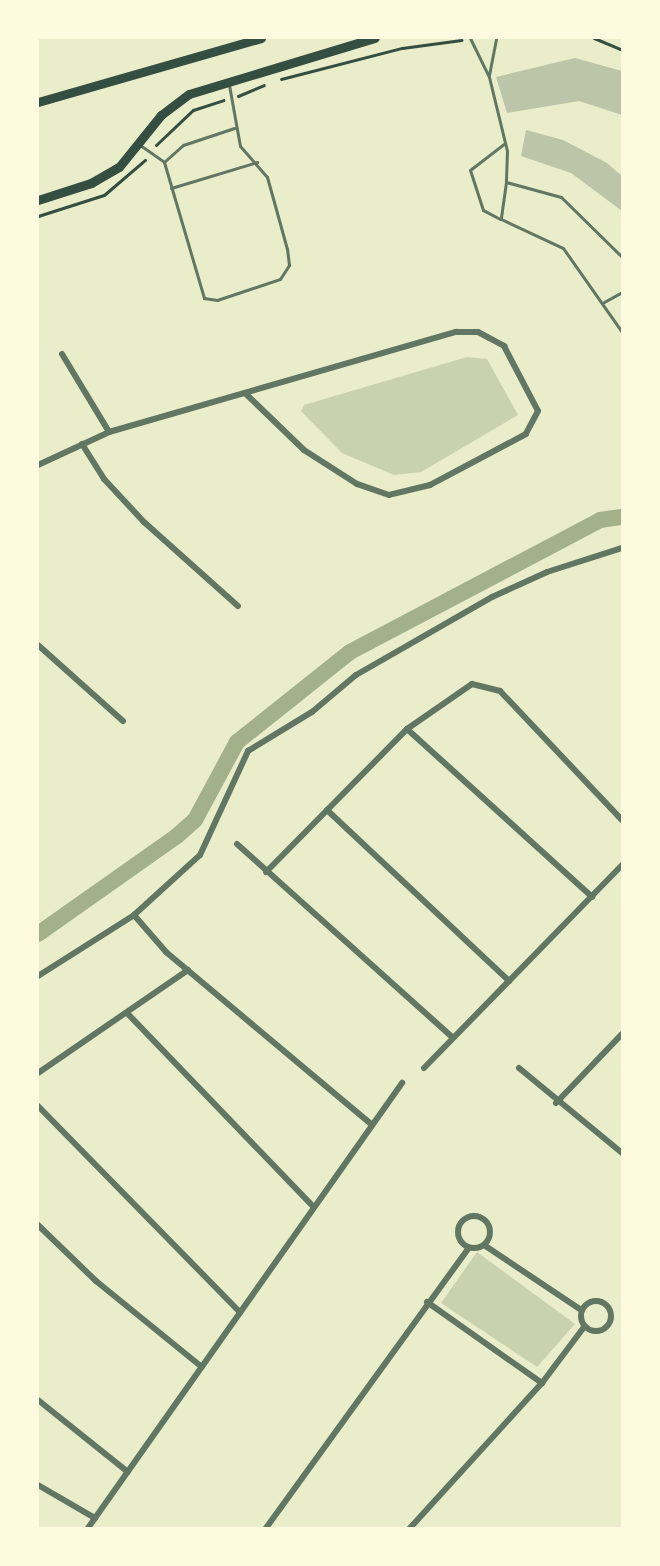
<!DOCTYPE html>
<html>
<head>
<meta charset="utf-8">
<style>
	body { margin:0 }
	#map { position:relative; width:660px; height:1566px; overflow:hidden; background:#e9edc9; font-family:"Source Sans 3",sans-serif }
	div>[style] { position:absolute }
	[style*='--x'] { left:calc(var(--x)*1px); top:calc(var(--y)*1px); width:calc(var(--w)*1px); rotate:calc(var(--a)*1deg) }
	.green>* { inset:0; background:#cad2ad }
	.canal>* { height:16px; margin:-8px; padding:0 8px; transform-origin:8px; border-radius:8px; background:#a3b18a }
	.building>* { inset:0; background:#bcc5a7 }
	.path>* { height:3px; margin:-1.5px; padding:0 1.5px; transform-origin:1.5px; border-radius:1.5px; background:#344e41 }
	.service>* { height:3px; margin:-1.5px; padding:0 1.5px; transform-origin:1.5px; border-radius:1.5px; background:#617663 }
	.minor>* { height:6px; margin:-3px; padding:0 3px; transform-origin:3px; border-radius:3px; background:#617663 }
	.minor>.ring { margin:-3px; padding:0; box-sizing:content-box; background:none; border:6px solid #617663; border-radius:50% }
	.secondary>* { height:9px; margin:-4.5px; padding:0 4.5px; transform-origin:4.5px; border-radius:4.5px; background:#344e41 }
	span { translate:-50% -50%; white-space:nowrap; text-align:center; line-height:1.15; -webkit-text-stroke:6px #fefae0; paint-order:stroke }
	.frame { position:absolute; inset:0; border:39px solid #fefae0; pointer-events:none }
</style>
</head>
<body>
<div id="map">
	<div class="green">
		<i style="clip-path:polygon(467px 357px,487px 359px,518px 415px,421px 472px,394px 475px,342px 453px,301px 411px,304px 405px)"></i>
		<i style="clip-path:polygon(477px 1252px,575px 1324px,537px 1367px,441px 1303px)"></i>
	</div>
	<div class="canal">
		<i style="--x:38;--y:934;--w:170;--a:-35.2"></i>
		<i style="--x:177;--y:836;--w:24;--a:-42"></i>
		<i style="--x:195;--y:820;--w:89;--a:-61.7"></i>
		<i style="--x:237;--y:742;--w:144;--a:-38.5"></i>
		<i style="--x:350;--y:652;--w:283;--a:-27.8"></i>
		<i style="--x:600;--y:520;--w:22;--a:-8"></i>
	</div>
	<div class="building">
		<i style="clip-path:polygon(575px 58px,622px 71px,622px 115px,579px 101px,507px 113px,496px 77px)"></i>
		<i style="clip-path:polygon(526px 130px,563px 140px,607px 163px,622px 176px,622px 211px,571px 173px,521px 156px)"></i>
	</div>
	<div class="path">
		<i style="--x:594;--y:38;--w:30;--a:23"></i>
		<i style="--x:281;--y:79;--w:125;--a:-14.4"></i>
		<i style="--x:402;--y:48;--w:60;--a:-7.7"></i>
		<i style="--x:238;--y:96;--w:28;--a:-23"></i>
		<i style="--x:156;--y:145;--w:51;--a:-43.4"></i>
		<i style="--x:193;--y:110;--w:32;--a:-18"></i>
		<i style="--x:38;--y:216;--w:69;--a:-17.7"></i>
		<i style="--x:104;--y:195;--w:54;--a:-40.5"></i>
	</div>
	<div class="service">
		<i style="--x:470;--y:38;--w:43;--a:64"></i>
		<i style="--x:489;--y:77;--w:76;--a:76.3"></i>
		<i style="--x:507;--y:151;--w:31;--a:92"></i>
		<i style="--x:506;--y:182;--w:57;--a:15.3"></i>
		<i style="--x:561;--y:197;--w:86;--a:44.5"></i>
		<i style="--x:489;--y:75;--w:38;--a:-79"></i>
		<i style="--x:140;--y:145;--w:29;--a:35"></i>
		<i style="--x:164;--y:162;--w:142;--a:73.6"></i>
		<i style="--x:204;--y:298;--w:13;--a:9"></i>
		<i style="--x:217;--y:300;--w:66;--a:-18.4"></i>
		<i style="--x:280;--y:279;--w:17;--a:-57"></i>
		<i style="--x:289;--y:265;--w:16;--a:-97"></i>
		<i style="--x:287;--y:249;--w:75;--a:-105.5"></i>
		<i style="--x:267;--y:177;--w:41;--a:-131.1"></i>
		<i style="--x:240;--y:146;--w:62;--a:-100.2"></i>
		<i style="--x:164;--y:162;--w:25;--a:-42"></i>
		<i style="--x:183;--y:145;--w:54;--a:-18.4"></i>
		<i style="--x:506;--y:182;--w:37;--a:98"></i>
		<i style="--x:501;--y:219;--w:68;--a:25.1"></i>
		<i style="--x:563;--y:248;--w:103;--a:54.9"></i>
		<i style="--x:171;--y:188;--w:90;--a:-16.8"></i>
		<i style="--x:500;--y:219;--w:19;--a:-152"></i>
		<i style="--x:483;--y:210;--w:42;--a:-108"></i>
		<i style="--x:470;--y:170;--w:44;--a:-37.6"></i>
		<i style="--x:604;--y:302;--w:21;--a:-29"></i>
	</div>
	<div class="minor">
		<i style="--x:62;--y:354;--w:91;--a:58.9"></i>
		<i style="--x:82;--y:444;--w:41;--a:57.8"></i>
		<i style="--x:104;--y:479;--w:59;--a:47.1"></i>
		<i style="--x:144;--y:522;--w:126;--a:41.8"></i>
		<i style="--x:38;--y:465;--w:78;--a:-24.9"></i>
		<i style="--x:109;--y:432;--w:361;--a:-16.1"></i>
		<i style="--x:456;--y:332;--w:22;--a:0"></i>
		<i style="--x:478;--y:332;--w:30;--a:28"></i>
		<i style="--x:504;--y:346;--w:73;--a:62.4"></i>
		<i style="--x:538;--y:411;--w:26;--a:118"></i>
		<i style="--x:526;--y:434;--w:109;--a:152"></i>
		<i style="--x:430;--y:485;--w:42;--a:166.3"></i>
		<i style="--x:389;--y:495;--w:34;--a:-161"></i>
		<i style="--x:357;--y:484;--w:63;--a:-147.3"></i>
		<i style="--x:304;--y:450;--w:81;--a:-136"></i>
		<i style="--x:38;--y:645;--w:114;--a:41.8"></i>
		<i style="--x:407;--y:729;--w:250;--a:42.2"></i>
		<i style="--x:327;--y:810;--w:250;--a:43.2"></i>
		<i style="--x:237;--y:844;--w:289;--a:41.9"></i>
		<i style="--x:266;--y:872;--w:201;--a:-45.4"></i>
		<i style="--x:407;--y:729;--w:79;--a:-34.7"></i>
		<i style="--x:472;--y:684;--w:29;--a:14"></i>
		<i style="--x:500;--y:691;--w:178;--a:46.6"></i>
		<i style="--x:134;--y:915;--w:49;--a:49.1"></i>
		<i style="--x:166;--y:952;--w:269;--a:40"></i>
		<i style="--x:38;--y:976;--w:114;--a:-32.4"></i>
		<i style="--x:134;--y:915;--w:89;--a:-42.3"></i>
		<i style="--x:200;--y:855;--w:115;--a:-65.2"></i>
		<i style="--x:248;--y:751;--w:75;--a:-31.4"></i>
		<i style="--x:312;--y:712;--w:57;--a:-40.1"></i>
		<i style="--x:356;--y:675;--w:157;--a:-29.8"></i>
		<i style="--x:492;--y:597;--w:60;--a:-24.4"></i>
		<i style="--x:547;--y:572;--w:79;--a:-17.7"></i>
		<i style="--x:127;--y:1013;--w:269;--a:46.1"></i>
		<i style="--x:424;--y:1068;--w:284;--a:-45.7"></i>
		<i style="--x:519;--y:1068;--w:134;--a:39.5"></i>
		<i style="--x:38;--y:1073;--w:182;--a:-34.5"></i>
		<i style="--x:556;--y:1103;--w:95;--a:-46.3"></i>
		<i style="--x:38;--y:1106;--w:289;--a:45.6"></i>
		<i class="ring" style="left:458px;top:1216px;width:26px;height:26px"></i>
		<i style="--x:38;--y:1225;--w:81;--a:44"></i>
		<i style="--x:96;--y:1281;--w:136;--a:39.1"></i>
		<i style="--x:484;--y:1245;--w:117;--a:33.8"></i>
		<i class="ring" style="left:581px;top:1301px;width:24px;height:24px"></i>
		<i style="--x:427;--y:1302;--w:141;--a:35.2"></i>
		<i style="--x:38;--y:1400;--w:115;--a:38.7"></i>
		<i style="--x:38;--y:1485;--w:66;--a:30.1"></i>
		<i style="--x:88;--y:1528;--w:545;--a:-54.79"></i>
		<i style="--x:266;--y:1528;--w:346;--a:-54.1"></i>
		<i style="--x:410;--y:1528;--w:196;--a:-47.7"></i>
		<i style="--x:542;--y:1383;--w:70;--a:-53.1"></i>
	</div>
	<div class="secondary">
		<i style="--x:38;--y:102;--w:232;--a:-16"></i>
		<i style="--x:38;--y:200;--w:56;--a:-17.8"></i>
		<i style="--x:91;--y:183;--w:32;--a:-30"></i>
		<i style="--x:119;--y:167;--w:67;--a:-51.1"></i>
		<i style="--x:161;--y:115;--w:35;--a:-37"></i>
		<i style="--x:189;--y:94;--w:194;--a:-16.8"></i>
	</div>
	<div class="frame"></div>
</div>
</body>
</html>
